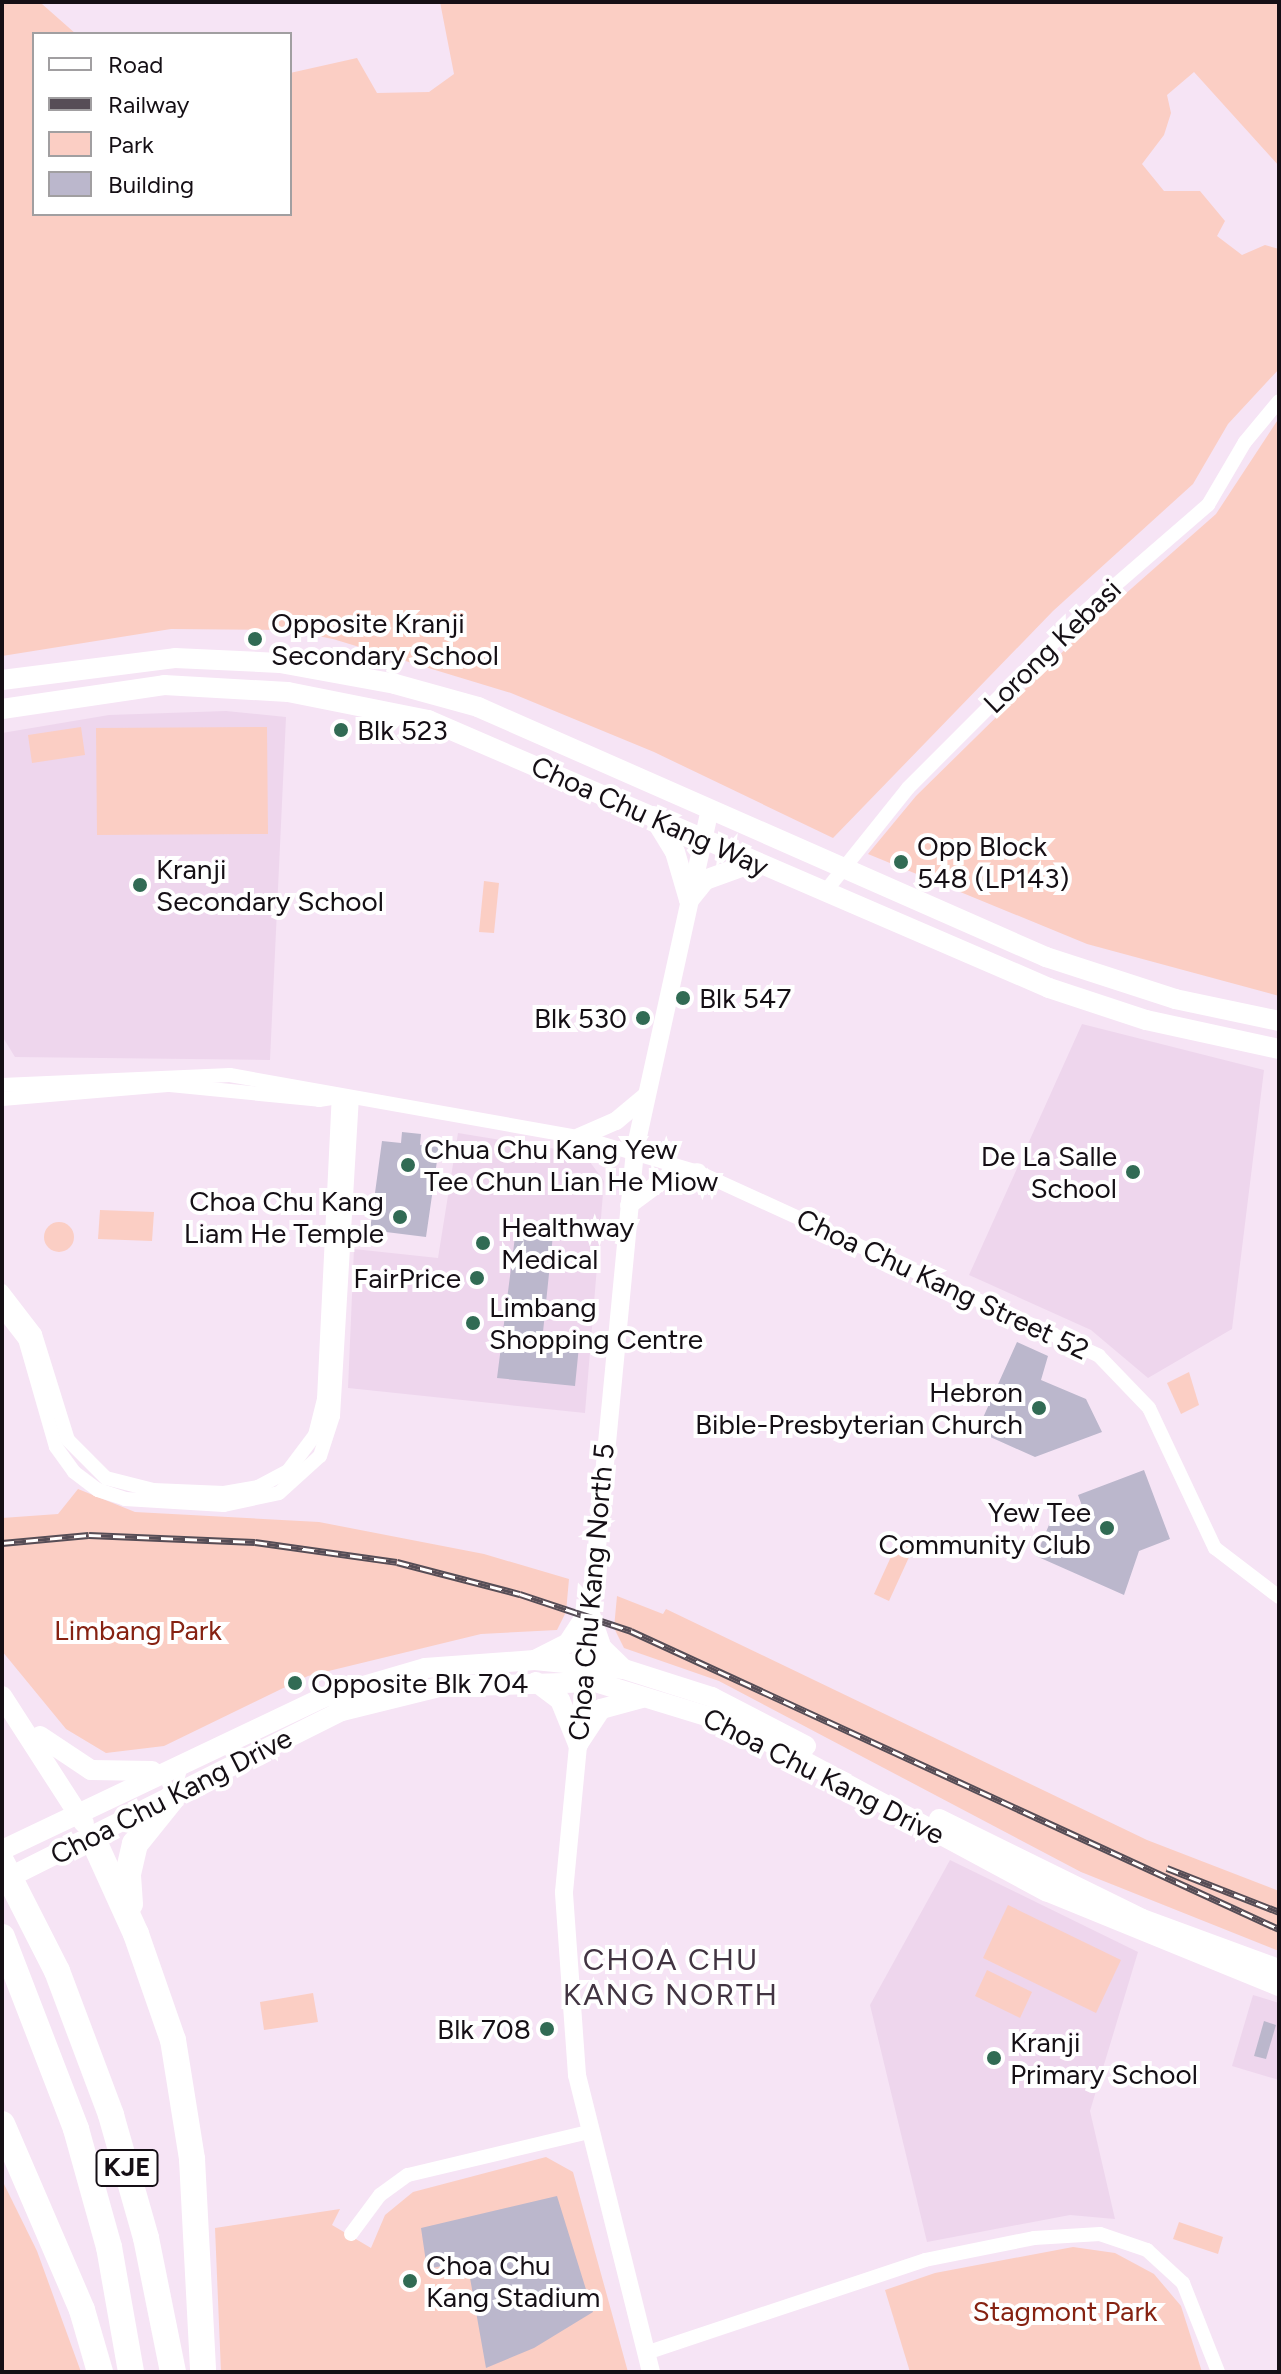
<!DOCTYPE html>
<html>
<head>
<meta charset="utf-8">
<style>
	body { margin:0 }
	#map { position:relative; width:1281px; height:2374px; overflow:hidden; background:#f6e4f5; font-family:Figtree,sans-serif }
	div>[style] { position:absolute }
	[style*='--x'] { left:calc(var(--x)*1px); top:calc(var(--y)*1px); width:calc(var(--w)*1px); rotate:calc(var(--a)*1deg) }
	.built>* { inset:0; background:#eed6ed }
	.green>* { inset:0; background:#fbcec4 }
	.round { border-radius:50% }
	.building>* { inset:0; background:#bbb7cc }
	.minor>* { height:14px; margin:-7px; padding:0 7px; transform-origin:7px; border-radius:7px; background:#fff }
	.tertiary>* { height:18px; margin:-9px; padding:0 9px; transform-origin:9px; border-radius:9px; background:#fff }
	.secondary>* { height:20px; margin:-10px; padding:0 10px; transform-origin:10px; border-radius:10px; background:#fff }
	.motorway>* { height:26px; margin:-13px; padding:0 13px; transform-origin:13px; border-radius:13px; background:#fff }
	.rail>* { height:7px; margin-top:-3.5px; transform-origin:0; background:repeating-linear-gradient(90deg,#fff 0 12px,#564d56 0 24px); box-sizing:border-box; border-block:2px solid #564d56 }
	.dots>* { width:22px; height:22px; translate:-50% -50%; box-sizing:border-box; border:4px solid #fff; border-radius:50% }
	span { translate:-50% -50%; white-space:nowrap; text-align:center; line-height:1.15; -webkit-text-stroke:8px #fff; paint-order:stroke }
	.shield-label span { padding:2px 6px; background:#fff; border:2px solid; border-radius:6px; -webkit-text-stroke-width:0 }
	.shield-label { font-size:26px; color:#150f15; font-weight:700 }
	.poi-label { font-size:28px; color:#150f15 }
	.left { translate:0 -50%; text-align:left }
	.right { translate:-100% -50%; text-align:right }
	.street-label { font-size:28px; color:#150f15 }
	.park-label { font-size:28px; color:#862212 }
	.neighbourhood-label { font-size:30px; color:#423442; letter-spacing:2px }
	.frame { position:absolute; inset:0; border:4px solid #150f15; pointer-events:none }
	.legend { position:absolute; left:32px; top:32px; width:260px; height:184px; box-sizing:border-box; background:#fff; border:2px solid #a19fa1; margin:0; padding:10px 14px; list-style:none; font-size:24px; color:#150f15 }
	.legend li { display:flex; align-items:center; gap:16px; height:40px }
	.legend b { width:40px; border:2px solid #a19fa1 }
</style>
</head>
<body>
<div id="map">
	<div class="built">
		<i style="clip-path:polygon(226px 711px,286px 717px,270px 1060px,15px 1057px,2px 1036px,2px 733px,109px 715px)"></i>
		<i style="clip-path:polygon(1082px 1024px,1264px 1070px,1232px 1329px,1148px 1378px,1091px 1330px,969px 1275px)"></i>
		<i style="clip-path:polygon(458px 1133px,568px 1151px,590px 1162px,604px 1181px,585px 1413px,348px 1388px,354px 1249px,438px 1258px)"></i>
		<i style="clip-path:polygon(950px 1860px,1138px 1952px,1090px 2111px,1115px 2219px,1070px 2215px,927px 2242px,870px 2005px)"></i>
		<i style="clip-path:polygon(1253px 1995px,1279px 2003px,1279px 2080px,1232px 2066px)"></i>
	</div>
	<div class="green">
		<i style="clip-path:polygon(2px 2px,42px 4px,76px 34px,34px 34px,34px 214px,290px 214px,290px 73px,357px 58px,377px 93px,429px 92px,454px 74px,440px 2px,1279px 2px,1279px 166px,1194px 72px,1167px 95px,1171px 113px,1164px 135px,1142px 164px,1164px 191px,1200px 191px,1225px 221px,1217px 236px,1242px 255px,1265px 245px,1279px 249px,1279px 369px,1228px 424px,1193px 484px,1053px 611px,833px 838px,654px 752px,511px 693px,333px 639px,288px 630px,171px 629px,2px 656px)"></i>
		<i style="clip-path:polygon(1279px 418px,1279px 996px,1087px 944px,868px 854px,916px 796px,1090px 625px,1216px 514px)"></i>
		<i style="clip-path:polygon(81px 727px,85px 755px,32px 763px,28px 735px)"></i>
		<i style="clip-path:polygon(267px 727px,268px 834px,97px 835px,96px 728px)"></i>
		<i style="clip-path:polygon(484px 881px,499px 883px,494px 933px,479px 932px)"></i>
		<i style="clip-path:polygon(100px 1210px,154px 1212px,152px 1241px,98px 1239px)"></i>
		<i class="round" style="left:44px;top:1222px;width:30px;height:30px"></i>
		<i style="clip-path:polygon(1189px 1372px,1199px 1405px,1181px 1414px,1167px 1383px)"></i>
		<i style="clip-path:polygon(78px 1489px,135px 1512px,319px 1522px,484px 1554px,569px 1579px,566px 1612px,557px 1630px,481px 1634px,308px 1676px,164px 1746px,106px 1753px,66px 1729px,2px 1651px,2px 1518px,58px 1514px)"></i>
		<i style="clip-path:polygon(900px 1537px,915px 1544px,889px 1601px,874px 1594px)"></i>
		<i style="clip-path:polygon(617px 1596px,663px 1614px,666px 1609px,1147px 1840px,1279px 1891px,1279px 1951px,1081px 1872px,719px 1681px,624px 1648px,614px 1628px)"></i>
		<i style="clip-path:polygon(1008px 1905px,1121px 1960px,1096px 2013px,983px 1958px)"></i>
		<i style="clip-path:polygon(987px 1970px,1032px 1992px,1020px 2018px,975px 1996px)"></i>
		<i style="clip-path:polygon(313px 1993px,318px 2022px,264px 2030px,260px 2002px)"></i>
		<i style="clip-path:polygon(546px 2157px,573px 2172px,628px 2372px,221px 2372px,215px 2228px,340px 2209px,332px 2225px,371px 2248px,385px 2215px,413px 2192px)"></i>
		<i style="clip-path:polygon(2px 2180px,37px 2251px,81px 2372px,2px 2372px)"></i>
		<i style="clip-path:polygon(1179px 2222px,1223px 2237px,1218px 2254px,1173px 2239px)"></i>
		<i style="clip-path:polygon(1073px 2247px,1115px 2253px,1154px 2274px,1181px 2306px,1202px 2372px,910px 2372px,885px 2290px,935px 2273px)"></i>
	</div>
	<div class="building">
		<i style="clip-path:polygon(402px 1132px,421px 1134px,420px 1145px,439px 1147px,426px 1237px,370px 1230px,382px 1141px,401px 1143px)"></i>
		<i style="clip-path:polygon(517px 1221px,554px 1225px,543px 1332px,580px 1336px,575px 1386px,497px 1378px)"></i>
		<i style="clip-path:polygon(1017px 1342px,1048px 1356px,1041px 1380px,1086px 1399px,1102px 1432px,1035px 1457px,977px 1431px)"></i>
		<i style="clip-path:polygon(1144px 1470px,1170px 1539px,1139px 1551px,1124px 1595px,1036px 1556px,1056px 1508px,1088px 1522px,1078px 1495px)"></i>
		<i style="clip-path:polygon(1264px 2021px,1276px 2025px,1266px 2059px,1254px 2056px)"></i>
		<i style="clip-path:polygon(557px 2196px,593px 2312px,534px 2348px,486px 2368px,467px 2261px,427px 2269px,421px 2228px)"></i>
	</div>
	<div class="minor">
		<i style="--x:824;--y:893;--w:134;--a:-51.3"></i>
		<i style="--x:908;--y:788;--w:246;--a:-45"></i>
		<i style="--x:1082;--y:614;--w:167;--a:-40.9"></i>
		<i style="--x:1208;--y:505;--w:73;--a:-59.6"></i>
		<i style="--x:1245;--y:442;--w:53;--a:-50.3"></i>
		<i style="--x:2;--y:1085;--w:228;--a:-2.5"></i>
		<i style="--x:230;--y:1075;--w:354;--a:10.1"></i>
		<i style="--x:579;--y:1137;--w:124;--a:16.4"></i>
		<i style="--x:698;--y:1172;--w:441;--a:24.6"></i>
		<i style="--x:1099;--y:1356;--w:72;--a:46.1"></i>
		<i style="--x:1149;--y:1408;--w:155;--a:64.8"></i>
		<i style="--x:1215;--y:1548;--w:81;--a:37.4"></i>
		<i style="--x:2;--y:1099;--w:169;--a:-4.8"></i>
		<i style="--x:170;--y:1085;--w:150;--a:5.7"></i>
		<i style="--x:319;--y:1100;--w:19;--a:-9"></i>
		<i style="--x:2;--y:1291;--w:54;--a:52.5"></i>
		<i style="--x:35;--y:1334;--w:111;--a:72.7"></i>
		<i style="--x:68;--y:1440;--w:54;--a:45"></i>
		<i style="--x:106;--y:1478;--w:49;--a:14.3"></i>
		<i style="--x:153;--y:1490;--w:71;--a:2.4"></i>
		<i style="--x:224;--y:1493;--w:35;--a:-10"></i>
		<i style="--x:258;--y:1487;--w:34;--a:-28"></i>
		<i style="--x:288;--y:1471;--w:45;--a:-53.1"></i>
		<i style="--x:315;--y:1435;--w:37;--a:-76"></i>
		<i style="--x:324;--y:1399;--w:303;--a:-87.2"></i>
		<i style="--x:2;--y:1310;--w:37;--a:52"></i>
		<i style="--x:25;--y:1339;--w:112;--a:74"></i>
		<i style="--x:56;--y:1447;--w:31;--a:54"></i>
		<i style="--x:74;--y:1472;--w:30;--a:37"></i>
		<i style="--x:98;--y:1490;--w:28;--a:18"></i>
		<i style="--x:125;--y:1499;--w:99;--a:3.5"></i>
		<i style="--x:224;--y:1505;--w:56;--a:-12.3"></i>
		<i style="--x:279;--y:1493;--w:55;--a:-42.1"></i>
		<i style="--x:320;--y:1456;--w:42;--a:-72"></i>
		<i style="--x:333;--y:1416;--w:319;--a:-86.6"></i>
		<i style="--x:351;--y:2234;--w:49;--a:-53.4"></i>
		<i style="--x:380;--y:2195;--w:34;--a:-36"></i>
		<i style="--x:408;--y:2175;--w:185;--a:-13.4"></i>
		<i style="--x:646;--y:2353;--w:294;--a:-18.4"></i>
		<i style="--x:925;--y:2260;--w:111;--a:-11.4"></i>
		<i style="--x:1034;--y:2238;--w:66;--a:-3.5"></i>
		<i style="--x:1100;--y:2234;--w:50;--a:18.8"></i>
		<i style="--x:1147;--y:2250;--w:49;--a:42.5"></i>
		<i style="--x:1183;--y:2283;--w:96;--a:68.5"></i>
	</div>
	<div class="tertiary">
		<i style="--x:579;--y:1137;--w:40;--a:-23.4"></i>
		<i style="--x:616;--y:1121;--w:38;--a:-40"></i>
		<i style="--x:629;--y:1205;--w:47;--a:-36.4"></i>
		<i style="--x:667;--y:1177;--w:31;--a:-9"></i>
		<i style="--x:651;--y:2372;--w:306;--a:-104"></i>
		<i style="--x:577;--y:2075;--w:183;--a:-94.1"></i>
		<i style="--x:564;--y:1892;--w:745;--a:-84.53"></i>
		<i style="--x:635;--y:1150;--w:348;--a:-77.6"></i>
	</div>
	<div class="secondary">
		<i style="--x:2;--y:680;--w:174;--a:-7.2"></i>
		<i style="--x:175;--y:658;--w:105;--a:2.7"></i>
		<i style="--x:280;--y:663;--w:117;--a:10.3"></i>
		<i style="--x:395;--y:684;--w:86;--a:15.5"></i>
		<i style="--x:478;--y:707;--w:621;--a:23.76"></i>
		<i style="--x:1046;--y:957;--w:136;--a:18"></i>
		<i style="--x:1175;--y:999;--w:106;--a:11.9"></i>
		<i style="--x:2;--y:709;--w:164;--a:-8.4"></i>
		<i style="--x:164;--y:685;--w:124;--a:3.2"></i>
		<i style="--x:288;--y:692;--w:143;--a:11.3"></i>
		<i style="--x:428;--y:720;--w:676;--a:23.34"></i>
		<i style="--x:1049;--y:988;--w:102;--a:18.3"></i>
		<i style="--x:1146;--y:1020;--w:136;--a:12.3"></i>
		<i style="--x:653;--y:816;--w:42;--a:58.6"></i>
		<i style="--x:675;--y:852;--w:50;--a:73.7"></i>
		<i style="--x:689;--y:900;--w:26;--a:-51"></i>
		<i style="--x:705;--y:880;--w:50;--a:-19.9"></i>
		<i style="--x:589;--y:1611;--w:39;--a:71"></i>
		<i style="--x:602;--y:1648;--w:29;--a:44"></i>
		<i style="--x:535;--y:1660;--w:37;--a:-27"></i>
		<i style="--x:568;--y:1643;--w:38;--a:-57"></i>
		<i style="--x:536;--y:1682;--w:30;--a:37"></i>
		<i style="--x:560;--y:1700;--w:48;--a:67.8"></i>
		<i style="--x:2;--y:1696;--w:151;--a:57.2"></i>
		<i style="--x:40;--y:1736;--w:61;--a:33.7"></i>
		<i style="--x:91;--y:1770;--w:61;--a:0.9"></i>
		<i style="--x:578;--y:1744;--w:42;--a:-56.7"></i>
		<i style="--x:601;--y:1709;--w:42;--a:-15"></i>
		<i style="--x:939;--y:1819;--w:226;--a:26.2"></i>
		<i style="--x:1142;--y:1919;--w:146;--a:20.1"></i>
		<i style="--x:2;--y:1850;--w:354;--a:-25.4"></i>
		<i style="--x:322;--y:1698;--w:107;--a:-16.2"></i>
		<i style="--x:425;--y:1668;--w:110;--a:-4.2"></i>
		<i style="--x:535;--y:1660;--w:89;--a:5.8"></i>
		<i style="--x:624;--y:1669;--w:92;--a:17.7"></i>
		<i style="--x:712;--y:1697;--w:106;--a:27.5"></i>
		<i style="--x:2;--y:1881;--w:380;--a:-26.6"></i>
		<i style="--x:342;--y:1711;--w:100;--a:-13.9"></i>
		<i style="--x:439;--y:1687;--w:156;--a:-1.8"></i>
		<i style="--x:595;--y:1682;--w:151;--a:17"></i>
		<i style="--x:739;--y:1726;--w:349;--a:28.3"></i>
		<i style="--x:1046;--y:1891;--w:252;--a:22.2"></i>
	</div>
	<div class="motorway">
		<i style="--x:92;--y:1837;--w:107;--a:65.6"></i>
		<i style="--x:136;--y:1934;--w:112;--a:70.8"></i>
		<i style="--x:173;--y:2040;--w:121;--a:80.9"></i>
		<i style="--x:192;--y:2159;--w:213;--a:87"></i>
		<i style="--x:2;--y:1863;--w:121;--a:63"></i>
		<i style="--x:57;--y:1971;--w:154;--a:69.4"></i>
		<i style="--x:111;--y:2115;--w:128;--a:74.1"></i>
		<i style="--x:146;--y:2238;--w:137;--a:78.6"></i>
		<i style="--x:130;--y:1904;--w:30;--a:-94"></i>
		<i style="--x:128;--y:1874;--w:31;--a:-77"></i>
		<i style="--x:135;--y:1844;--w:59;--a:-51.2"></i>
		<i style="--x:2;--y:1937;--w:206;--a:68.9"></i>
		<i style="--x:76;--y:2129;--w:123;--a:74.4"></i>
		<i style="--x:109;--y:2247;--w:127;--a:80"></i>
		<i style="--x:2;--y:2124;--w:202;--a:66.7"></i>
		<i style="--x:82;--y:2310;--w:65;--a:73.8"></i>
	</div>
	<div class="rail">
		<i style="--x:2;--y:1543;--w:87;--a:-5.3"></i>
		<i style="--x:89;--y:1535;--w:166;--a:2.4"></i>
		<i style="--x:255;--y:1542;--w:143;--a:8"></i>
		<i style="--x:397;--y:1562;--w:127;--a:14.6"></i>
		<i style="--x:520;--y:1594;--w:117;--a:18.4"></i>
		<i style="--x:631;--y:1631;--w:713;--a:24.7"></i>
		<i style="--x:1167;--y:1868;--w:120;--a:21.4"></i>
	</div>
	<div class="dots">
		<i style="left:255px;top:639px;background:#316b54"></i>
		<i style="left:341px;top:730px;background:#316b54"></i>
		<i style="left:901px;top:862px;background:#316b54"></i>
		<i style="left:140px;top:885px;background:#316b54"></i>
		<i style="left:683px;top:998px;background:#316b54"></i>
		<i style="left:643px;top:1018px;background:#316b54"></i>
		<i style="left:408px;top:1165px;background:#316b54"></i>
		<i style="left:1133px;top:1172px;background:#316b54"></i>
		<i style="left:400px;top:1217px;background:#316b54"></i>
		<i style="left:483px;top:1243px;background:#316b54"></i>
		<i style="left:477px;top:1278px;background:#316b54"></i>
		<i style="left:473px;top:1323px;background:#316b54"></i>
		<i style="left:1039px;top:1408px;background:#316b54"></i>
		<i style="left:1107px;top:1528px;background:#316b54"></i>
		<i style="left:295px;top:1683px;background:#316b54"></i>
		<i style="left:547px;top:2029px;background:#316b54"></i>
		<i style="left:994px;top:2058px;background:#316b54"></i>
		<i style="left:410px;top:2281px;background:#316b54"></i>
	</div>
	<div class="shield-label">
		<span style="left:127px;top:2168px">KJE</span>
	</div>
	<div class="poi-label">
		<span class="left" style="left:271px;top:639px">Opposite Kranji<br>Secondary School</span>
		<span class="left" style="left:357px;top:730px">Blk 523</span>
		<span class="left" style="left:917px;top:862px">Opp Block<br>548 (LP143)</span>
		<span class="left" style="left:156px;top:885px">Kranji<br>Secondary School</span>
		<span class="left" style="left:699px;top:998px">Blk 547</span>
		<span class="right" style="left:627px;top:1018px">Blk 530</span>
		<span class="left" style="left:424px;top:1165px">Chua Chu Kang Yew<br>Tee Chun Lian He Miow</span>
		<span class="right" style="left:1117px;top:1172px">De La Salle<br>School</span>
		<span class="right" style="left:384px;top:1217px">Choa Chu Kang<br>Liam He Temple</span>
		<span class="left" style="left:501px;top:1243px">Healthway<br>Medical</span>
		<span class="right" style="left:461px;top:1278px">FairPrice</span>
		<span class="left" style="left:489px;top:1323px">Limbang<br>Shopping Centre</span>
		<span class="right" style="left:1023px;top:1408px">Hebron<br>Bible-Presbyterian Church</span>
		<span class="right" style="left:1091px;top:1528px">Yew Tee<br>Community Club</span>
		<span class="left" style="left:311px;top:1683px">Opposite Blk 704</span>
		<span class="right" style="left:531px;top:2029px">Blk 708</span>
		<span class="left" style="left:1010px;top:2058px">Kranji<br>Primary School</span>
		<span class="left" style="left:426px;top:2281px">Choa Chu<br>Kang Stadium</span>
	</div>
	<div class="street-label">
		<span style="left:1052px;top:646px;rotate:-44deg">Lorong Kebasi</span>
		<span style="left:650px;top:816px;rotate:24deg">Choa Chu Kang Way</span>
		<span style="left:943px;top:1284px;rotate:25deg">Choa Chu Kang Street 52</span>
		<span style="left:591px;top:1592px;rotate:-85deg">Choa Chu Kang North 5</span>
		<span style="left:824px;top:1776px;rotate:27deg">Choa Chu Kang Drive</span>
		<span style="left:171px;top:1796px;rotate:-27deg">Choa Chu Kang Drive</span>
	</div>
	<div class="park-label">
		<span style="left:138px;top:1630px">Limbang Park</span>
		<span style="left:1065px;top:2311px">Stagmont Park</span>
	</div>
	<div class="neighbourhood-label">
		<span style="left:671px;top:1977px">CHOA CHU<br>KANG NORTH</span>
	</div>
	<div class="frame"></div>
	<ul class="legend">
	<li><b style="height:10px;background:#fff"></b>Road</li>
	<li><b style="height:10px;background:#564d56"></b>Railway</li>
	<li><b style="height:22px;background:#fbcec4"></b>Park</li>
	<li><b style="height:22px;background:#bbb7cc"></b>Building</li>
	</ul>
</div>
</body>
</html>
